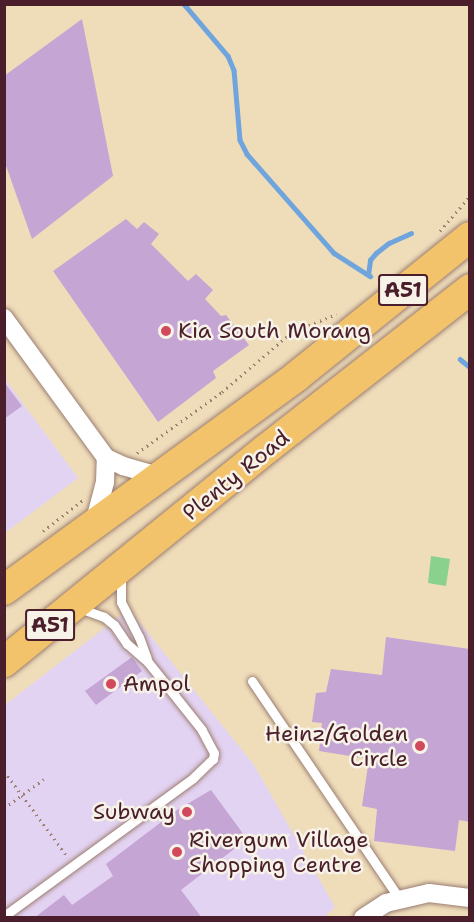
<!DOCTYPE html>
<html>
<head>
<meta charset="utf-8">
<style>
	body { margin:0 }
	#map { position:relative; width:474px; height:922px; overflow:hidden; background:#efddba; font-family:"Shantell Sans",sans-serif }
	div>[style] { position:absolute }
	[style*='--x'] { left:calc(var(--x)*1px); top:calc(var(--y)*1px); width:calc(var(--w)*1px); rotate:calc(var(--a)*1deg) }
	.built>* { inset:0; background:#e3d3f2 }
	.green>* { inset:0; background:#89d18c }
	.stream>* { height:4.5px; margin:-2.25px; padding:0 2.25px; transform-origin:2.25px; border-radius:2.25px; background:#70a4dd }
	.building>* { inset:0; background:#c4a5d4 }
	.path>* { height:3px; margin-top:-1.5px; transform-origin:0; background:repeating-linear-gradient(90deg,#9c7e72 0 1.5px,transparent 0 6px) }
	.roads { filter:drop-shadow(0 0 2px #9c7e72) drop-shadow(0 0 2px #9c7e72) }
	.service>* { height:9px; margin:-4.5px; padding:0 4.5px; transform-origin:4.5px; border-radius:4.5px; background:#fff }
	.minor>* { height:18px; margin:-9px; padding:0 9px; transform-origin:9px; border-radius:9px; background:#fff }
	.trunk>* { height:30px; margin:-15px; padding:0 15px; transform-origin:15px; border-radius:15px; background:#f2c36a }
	.dots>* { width:16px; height:16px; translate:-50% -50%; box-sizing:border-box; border:3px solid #f7f3e8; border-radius:50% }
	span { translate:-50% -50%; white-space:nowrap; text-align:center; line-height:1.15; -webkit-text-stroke:5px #f7f3e8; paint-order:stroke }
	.shield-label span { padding:2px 4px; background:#f7f3e8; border:2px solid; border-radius:4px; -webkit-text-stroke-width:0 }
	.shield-label { font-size:21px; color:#4a1f2b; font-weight:700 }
	.poi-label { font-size:22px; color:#4a1f2b }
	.left { translate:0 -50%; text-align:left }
	.right { translate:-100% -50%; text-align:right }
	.street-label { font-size:22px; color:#4a1f2b }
	.frame { position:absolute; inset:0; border:6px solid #4a1f2b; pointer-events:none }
</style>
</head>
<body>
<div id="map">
	<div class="built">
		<i style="clip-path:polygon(5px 379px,78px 478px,5px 533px)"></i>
		<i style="clip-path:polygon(129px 609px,254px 765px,335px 907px,323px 918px,5px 918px,5px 705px)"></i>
	</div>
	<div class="green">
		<i style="clip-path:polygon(431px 556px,450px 559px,446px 586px,428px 583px)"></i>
	</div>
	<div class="stream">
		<i style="--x:184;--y:4;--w:68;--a:49.8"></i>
		<i style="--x:228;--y:56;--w:15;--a:67"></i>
		<i style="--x:234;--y:70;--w:70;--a:85.1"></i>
		<i style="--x:240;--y:140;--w:16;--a:63"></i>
		<i style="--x:247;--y:154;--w:132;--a:48.7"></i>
		<i style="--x:334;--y:253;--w:43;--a:32.6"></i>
		<i style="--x:368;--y:275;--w:15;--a:-82"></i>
		<i style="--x:370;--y:260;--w:9;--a:-49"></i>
		<i style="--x:376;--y:253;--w:16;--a:-38"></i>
		<i style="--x:389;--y:243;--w:24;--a:-24"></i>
		<i style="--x:460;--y:359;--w:13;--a:39"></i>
	</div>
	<div class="building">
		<i style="clip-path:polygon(82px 19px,113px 176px,32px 239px,4px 160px,4px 76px)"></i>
		<i style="clip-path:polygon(126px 219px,137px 229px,144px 222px,159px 234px,151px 244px,188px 281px,196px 274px,213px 290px,205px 299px,221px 316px,226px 315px,249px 345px,213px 371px,216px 378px,158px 422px,53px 271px)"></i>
		<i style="clip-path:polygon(4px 382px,22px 406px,4px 419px)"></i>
		<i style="clip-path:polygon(386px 637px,470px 649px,470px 822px,459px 820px,455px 851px,374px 841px,377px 809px,362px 806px,369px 759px,319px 751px,322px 723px,312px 722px,316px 693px,326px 692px,331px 669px,382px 675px)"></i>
		<i style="clip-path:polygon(132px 657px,142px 671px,96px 705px,85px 691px)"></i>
		<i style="clip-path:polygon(211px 790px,247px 839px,181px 890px,202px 918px,34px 918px,64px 895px,72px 905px,113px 876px,106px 864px,177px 810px)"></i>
	</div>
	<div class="path">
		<i style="--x:440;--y:231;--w:46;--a:-49.4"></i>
		<i style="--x:137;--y:453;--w:105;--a:-35.7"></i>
		<i style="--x:222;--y:392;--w:92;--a:-40.6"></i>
		<i style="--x:292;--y:332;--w:48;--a:-21.8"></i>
		<i style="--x:43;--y:531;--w:51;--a:-37.8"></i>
		<i style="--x:4;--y:771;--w:106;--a:53.5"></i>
		<i style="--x:4;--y:808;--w:49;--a:-35.9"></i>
	</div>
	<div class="roads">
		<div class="service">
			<i style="--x:121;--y:578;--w:24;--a:90"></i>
			<i style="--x:121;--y:602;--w:39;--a:63"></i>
			<i style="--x:139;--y:637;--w:23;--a:70"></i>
			<i style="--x:252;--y:681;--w:264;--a:55.9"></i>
			<i style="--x:4;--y:916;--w:234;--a:-36.1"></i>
			<i style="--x:193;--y:778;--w:28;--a:-44"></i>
			<i style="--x:213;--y:759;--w:6;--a:-81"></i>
			<i style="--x:214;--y:753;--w:26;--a:-118"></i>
			<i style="--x:202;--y:730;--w:87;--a:-128.5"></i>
			<i style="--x:148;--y:662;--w:28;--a:-139"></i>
			<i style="--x:127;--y:644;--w:23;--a:-124"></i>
			<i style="--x:114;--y:625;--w:13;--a:-141"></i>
			<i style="--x:104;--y:617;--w:23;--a:-160"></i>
		</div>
		<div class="minor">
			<i style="--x:4;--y:318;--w:173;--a:53.9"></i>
			<i style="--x:106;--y:458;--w:19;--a:25"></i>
			<i style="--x:123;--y:466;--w:40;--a:16"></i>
			<i style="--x:94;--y:524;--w:43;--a:-75.3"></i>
			<i style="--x:105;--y:482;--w:24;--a:-88"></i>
			<i style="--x:363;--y:918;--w:27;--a:-33"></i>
			<i style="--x:386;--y:903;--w:44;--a:-13.1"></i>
			<i style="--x:429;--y:893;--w:41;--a:7"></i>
		</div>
		<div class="trunk">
			<i style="--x:4;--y:590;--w:363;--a:-36.1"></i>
			<i style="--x:297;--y:376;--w:222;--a:-38.8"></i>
			<i style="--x:4;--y:662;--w:336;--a:-39.1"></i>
			<i style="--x:265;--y:450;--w:261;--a:-38.1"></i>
		</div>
	</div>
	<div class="dots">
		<i style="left:166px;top:331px;background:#d1495b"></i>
		<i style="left:111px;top:684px;background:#d1495b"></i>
		<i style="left:420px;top:746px;background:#d1495b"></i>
		<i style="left:187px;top:812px;background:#d1495b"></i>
		<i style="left:177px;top:852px;background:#d1495b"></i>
	</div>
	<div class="shield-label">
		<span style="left:403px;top:290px">A51</span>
		<span style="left:50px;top:625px">A51</span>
	</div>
	<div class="poi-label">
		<span class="left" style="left:178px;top:331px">Kia South Morang</span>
		<span class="left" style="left:123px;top:684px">Ampol</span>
		<span class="right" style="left:408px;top:746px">Heinz/Golden<br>Circle</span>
		<span class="right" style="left:175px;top:812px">Subway</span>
		<span class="left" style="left:189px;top:852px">Rivergum Village<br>Shopping Centre</span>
	</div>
	<div class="street-label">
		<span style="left:236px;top:475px;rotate:-39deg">Plenty Road</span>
	</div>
	<div class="frame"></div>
</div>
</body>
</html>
